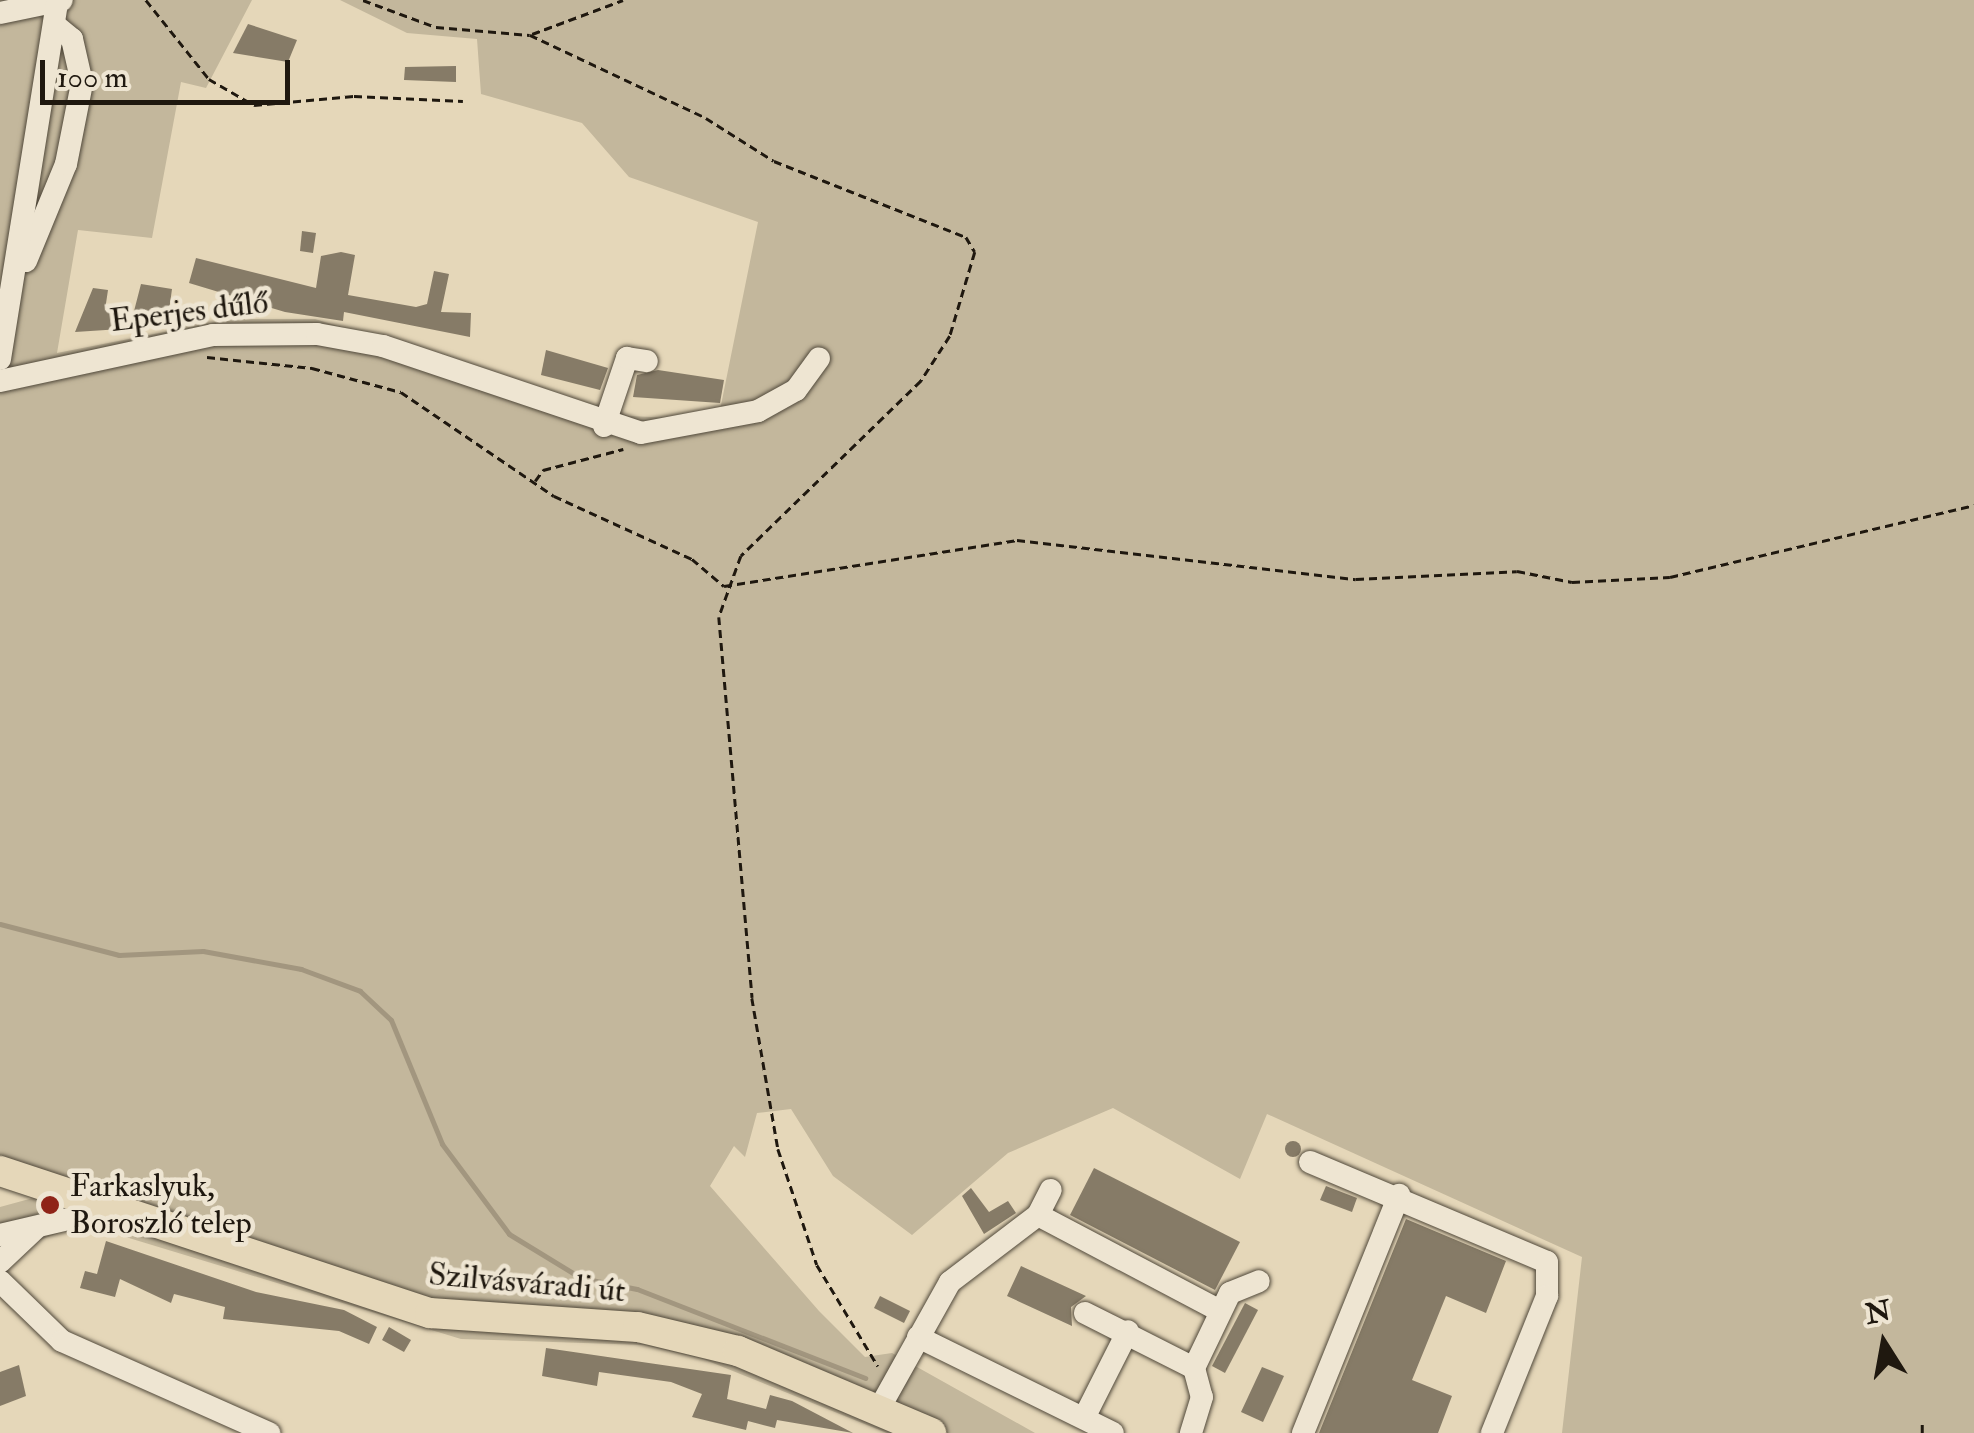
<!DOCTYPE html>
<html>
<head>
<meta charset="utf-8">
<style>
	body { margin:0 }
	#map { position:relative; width:1974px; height:1433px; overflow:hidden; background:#e5d7b9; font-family:"IM FELL Double Pica",serif }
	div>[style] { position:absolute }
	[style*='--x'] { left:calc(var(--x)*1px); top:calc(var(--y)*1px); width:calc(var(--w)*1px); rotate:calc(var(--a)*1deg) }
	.green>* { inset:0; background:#c3b79c }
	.stream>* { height:5px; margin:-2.5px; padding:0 2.5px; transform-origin:2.5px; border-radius:2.5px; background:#a2967f }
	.building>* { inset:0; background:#867b67 }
	.round { border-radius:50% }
	.path>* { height:2.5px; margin-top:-1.25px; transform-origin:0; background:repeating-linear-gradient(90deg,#1f180f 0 8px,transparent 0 13px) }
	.roads { filter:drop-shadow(0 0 2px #50483a) drop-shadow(0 0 2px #50483a) }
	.minor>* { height:22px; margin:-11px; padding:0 11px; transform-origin:11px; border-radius:11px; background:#eee5d2 }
	.major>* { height:30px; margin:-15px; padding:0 15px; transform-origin:15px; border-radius:15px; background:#e5d7b9 }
	.dots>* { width:28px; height:28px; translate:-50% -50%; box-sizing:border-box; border:5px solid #eee5d2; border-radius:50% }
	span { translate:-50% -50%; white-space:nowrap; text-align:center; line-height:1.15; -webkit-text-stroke:9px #eee5d2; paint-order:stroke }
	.street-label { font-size:32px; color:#1f180f }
	.poi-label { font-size:32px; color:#1f180f }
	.left { translate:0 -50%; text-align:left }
	.north { position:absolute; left:1834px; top:1293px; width:100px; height:100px; -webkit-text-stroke:8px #eee5d2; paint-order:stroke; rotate:349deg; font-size:28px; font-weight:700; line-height:40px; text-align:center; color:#1f180f }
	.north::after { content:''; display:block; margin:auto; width:35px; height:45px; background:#1f180f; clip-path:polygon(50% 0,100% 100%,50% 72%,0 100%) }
	.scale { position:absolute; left:40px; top:60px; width:250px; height:45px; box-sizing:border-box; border:5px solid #1f180f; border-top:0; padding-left:12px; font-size:30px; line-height:35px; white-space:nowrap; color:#1f180f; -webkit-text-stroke:8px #eee5d2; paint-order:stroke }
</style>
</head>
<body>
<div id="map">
	<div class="green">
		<i style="clip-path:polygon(0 0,252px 0,206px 88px,181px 82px,152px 238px,78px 230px,57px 353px,231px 319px,315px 319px,629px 416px,674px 418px,720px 410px,758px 222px,629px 177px,582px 123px,481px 94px,477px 39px,407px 33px,340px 0,1974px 0,1974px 1433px,1562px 1433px,1582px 1257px,1267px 1114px,1240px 1179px,1113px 1108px,1008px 1153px,912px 1235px,833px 1176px,791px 1109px,757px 1113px,745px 1157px,734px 1146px,710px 1186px,819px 1311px,865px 1357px,892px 1353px,1035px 1433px,887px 1433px,703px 1359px,644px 1345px,461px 1339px,83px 1224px,29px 1244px,0 1276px,0 1207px,33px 1198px,0 1185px)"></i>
	</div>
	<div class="stream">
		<i style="--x:0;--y:924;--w:123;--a:14.6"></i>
		<i style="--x:119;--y:955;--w:84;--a:-2.7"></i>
		<i style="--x:203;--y:951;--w:100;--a:10.4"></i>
		<i style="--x:301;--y:969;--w:63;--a:20.4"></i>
		<i style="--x:360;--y:991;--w:42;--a:43.1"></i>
		<i style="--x:391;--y:1020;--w:134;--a:67.6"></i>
		<i style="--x:442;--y:1144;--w:112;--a:53.3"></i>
		<i style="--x:509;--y:1234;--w:84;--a:31.4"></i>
		<i style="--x:581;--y:1278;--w:57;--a:11.1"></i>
		<i style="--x:637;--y:1289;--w:245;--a:21.3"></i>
	</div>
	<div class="building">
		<i style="clip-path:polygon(248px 24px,297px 40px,288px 62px,233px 53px)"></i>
		<i style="clip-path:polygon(456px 66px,456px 82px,404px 80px,405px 67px)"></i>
		<i style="clip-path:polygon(302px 231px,316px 233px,313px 253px,300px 251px)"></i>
		<i style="clip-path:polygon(341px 252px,355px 255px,348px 295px,416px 307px,427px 304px,434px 271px,449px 274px,441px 312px,471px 313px,470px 337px,344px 312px,343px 321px,285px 312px,189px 283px,196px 258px,316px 288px,321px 256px)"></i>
		<i style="clip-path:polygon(141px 284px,172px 289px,167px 326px,75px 332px,93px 288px,108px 290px,105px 310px,133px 315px)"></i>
		<i style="clip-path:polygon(546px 350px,608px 368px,600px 390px,541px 375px)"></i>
		<i style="clip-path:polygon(658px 370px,724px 380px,720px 403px,633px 397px,637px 375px)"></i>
		<i class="round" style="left:1285px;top:1141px;width:16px;height:16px"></i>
		<i style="clip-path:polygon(1094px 1168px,1240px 1242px,1215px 1290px,1070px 1215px)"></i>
		<i style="clip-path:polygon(1326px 1186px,1357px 1198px,1352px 1212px,1320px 1200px)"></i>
		<i style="clip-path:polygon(971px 1188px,989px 1212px,1008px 1201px,1016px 1213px,984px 1234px,962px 1196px)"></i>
		<i style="clip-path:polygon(1406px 1219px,1506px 1261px,1486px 1313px,1446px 1296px,1412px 1380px,1452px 1396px,1438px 1433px,1319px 1433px)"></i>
		<i style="clip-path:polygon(106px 1241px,256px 1292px,344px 1310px,377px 1327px,369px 1344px,339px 1331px,223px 1319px,225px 1307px,174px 1294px,171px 1303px,120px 1279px,115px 1297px,80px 1288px,85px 1271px,97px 1274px)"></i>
		<i style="clip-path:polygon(1021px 1266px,1086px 1296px,1071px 1307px,1072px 1326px,1007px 1296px)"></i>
		<i style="clip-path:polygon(880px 1296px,910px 1311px,904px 1323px,874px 1308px)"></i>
		<i style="clip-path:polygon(1245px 1303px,1258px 1310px,1225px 1373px,1212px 1366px)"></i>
		<i style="clip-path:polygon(389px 1327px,411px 1340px,404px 1352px,382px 1340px)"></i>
		<i style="clip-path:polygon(546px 1348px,731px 1375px,727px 1399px,766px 1409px,770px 1395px,792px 1401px,853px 1433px,777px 1420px,775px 1428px,748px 1421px,746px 1430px,692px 1417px,702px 1394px,671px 1382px,599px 1372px,597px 1386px,542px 1376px)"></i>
		<i style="clip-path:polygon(19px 1365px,26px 1396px,0 1406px,0 1372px)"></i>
		<i style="clip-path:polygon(1262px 1367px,1284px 1376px,1263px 1422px,1241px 1412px)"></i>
	</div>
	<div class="path">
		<i style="--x:146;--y:0;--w:101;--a:51.4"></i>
		<i style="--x:209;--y:79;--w:52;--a:30"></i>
		<i style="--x:254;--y:105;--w:100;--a:-5.1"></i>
		<i style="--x:354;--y:96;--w:109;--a:2.6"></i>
		<i style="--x:363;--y:0;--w:78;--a:20.3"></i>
		<i style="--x:436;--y:27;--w:94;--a:4.9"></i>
		<i style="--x:530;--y:35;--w:195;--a:25.2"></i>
		<i style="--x:706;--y:118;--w:80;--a:32.3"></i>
		<i style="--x:774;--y:161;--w:206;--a:21.6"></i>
		<i style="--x:966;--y:237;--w:17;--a:59"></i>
		<i style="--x:975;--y:252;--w:88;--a:106.6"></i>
		<i style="--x:950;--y:336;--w:54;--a:122.8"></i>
		<i style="--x:921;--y:381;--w:251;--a:135.8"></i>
		<i style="--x:741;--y:556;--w:65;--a:109.8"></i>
		<i style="--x:719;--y:617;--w:382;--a:85"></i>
		<i style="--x:752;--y:998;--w:153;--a:80.2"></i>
		<i style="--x:778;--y:1149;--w:122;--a:71.4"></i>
		<i style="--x:817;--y:1265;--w:118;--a:58.9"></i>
		<i style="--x:532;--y:34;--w:97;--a:-20.5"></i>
		<i style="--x:207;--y:357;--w:106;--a:6"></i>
		<i style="--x:312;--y:368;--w:92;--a:15.1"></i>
		<i style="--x:401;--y:392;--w:185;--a:34.2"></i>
		<i style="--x:554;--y:496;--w:152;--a:24.5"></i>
		<i style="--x:692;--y:559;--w:42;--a:40.2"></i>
		<i style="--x:724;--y:586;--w:297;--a:-8.9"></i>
		<i style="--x:1017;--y:540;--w:341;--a:6.6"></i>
		<i style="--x:1356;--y:579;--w:161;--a:-2.8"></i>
		<i style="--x:1517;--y:571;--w:56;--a:11.3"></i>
		<i style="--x:1572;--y:582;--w:98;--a:-2.9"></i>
		<i style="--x:1670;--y:577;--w:312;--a:-13.3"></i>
		<i style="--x:535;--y:481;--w:14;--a:-54"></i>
		<i style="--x:543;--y:470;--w:83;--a:-14.7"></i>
		<i style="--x:1922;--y:1433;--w:9;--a:-90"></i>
	</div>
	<div class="roads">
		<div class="minor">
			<i style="--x:0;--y:13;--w:63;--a:-11.8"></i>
			<i style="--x:26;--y:261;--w:105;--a:-67.6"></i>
			<i style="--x:66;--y:164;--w:83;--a:-78.8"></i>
			<i style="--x:82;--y:83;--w:45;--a:-102.8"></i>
			<i style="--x:72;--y:39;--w:22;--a:-141"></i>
			<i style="--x:0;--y:359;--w:362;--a:-80.9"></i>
			<i style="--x:0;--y:381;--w:218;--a:-12.2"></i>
			<i style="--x:213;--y:335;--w:104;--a:-0.6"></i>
			<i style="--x:317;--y:334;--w:67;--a:10.3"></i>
			<i style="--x:383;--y:346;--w:272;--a:18.6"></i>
			<i style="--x:641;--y:433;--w:119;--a:-10.6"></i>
			<i style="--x:758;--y:411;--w:43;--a:-28.9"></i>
			<i style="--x:796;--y:390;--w:39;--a:-54"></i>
			<i style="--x:604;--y:426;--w:72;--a:-71.3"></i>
			<i style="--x:627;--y:358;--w:20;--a:9"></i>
			<i style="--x:1310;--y:1162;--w:257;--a:22.9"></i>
			<i style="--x:1547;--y:1262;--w:34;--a:90"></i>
			<i style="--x:1547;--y:1296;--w:148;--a:111.9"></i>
			<i style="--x:1038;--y:1215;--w:206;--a:27.8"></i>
			<i style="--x:0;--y:1235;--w:114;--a:-13.2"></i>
			<i style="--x:0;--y:1262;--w:50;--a:-43.4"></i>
			<i style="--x:0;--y:1281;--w:86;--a:44.1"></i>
			<i style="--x:62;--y:1341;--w:227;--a:24"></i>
			<i style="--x:1085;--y:1313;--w:122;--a:26.8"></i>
			<i style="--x:1194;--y:1368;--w:30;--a:75"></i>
			<i style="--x:1202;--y:1397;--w:38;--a:107"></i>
			<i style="--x:918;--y:1337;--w:217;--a:26.2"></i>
			<i style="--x:1194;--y:1368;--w:83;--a:-64.4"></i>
			<i style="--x:1230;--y:1293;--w:31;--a:-22"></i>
			<i style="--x:879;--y:1409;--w:145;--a:-60.8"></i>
			<i style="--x:950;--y:1282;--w:111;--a:-37.3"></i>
			<i style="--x:1038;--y:1215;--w:28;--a:-63"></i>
			<i style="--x:1085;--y:1416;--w:95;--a:-63.2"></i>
			<i style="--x:1303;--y:1433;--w:257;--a:-68"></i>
		</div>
		<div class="major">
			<i style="--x:0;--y:1171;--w:453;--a:18.3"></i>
			<i style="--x:430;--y:1313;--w:208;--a:3.9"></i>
			<i style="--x:638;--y:1327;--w:103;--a:13.5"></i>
			<i style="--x:738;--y:1351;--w:210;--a:23"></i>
		</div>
	</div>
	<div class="dots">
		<i style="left:50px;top:1205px;background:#8f2418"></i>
	</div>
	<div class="street-label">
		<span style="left:189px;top:312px;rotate:-7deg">Eperjes dűlő</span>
		<span style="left:527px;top:1283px;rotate:5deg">Szilvásváradi út</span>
	</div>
	<div class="poi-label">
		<span class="left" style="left:70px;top:1205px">Farkaslyuk,<br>Boroszló telep</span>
	</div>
	<div class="north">N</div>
	<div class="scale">100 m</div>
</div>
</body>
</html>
